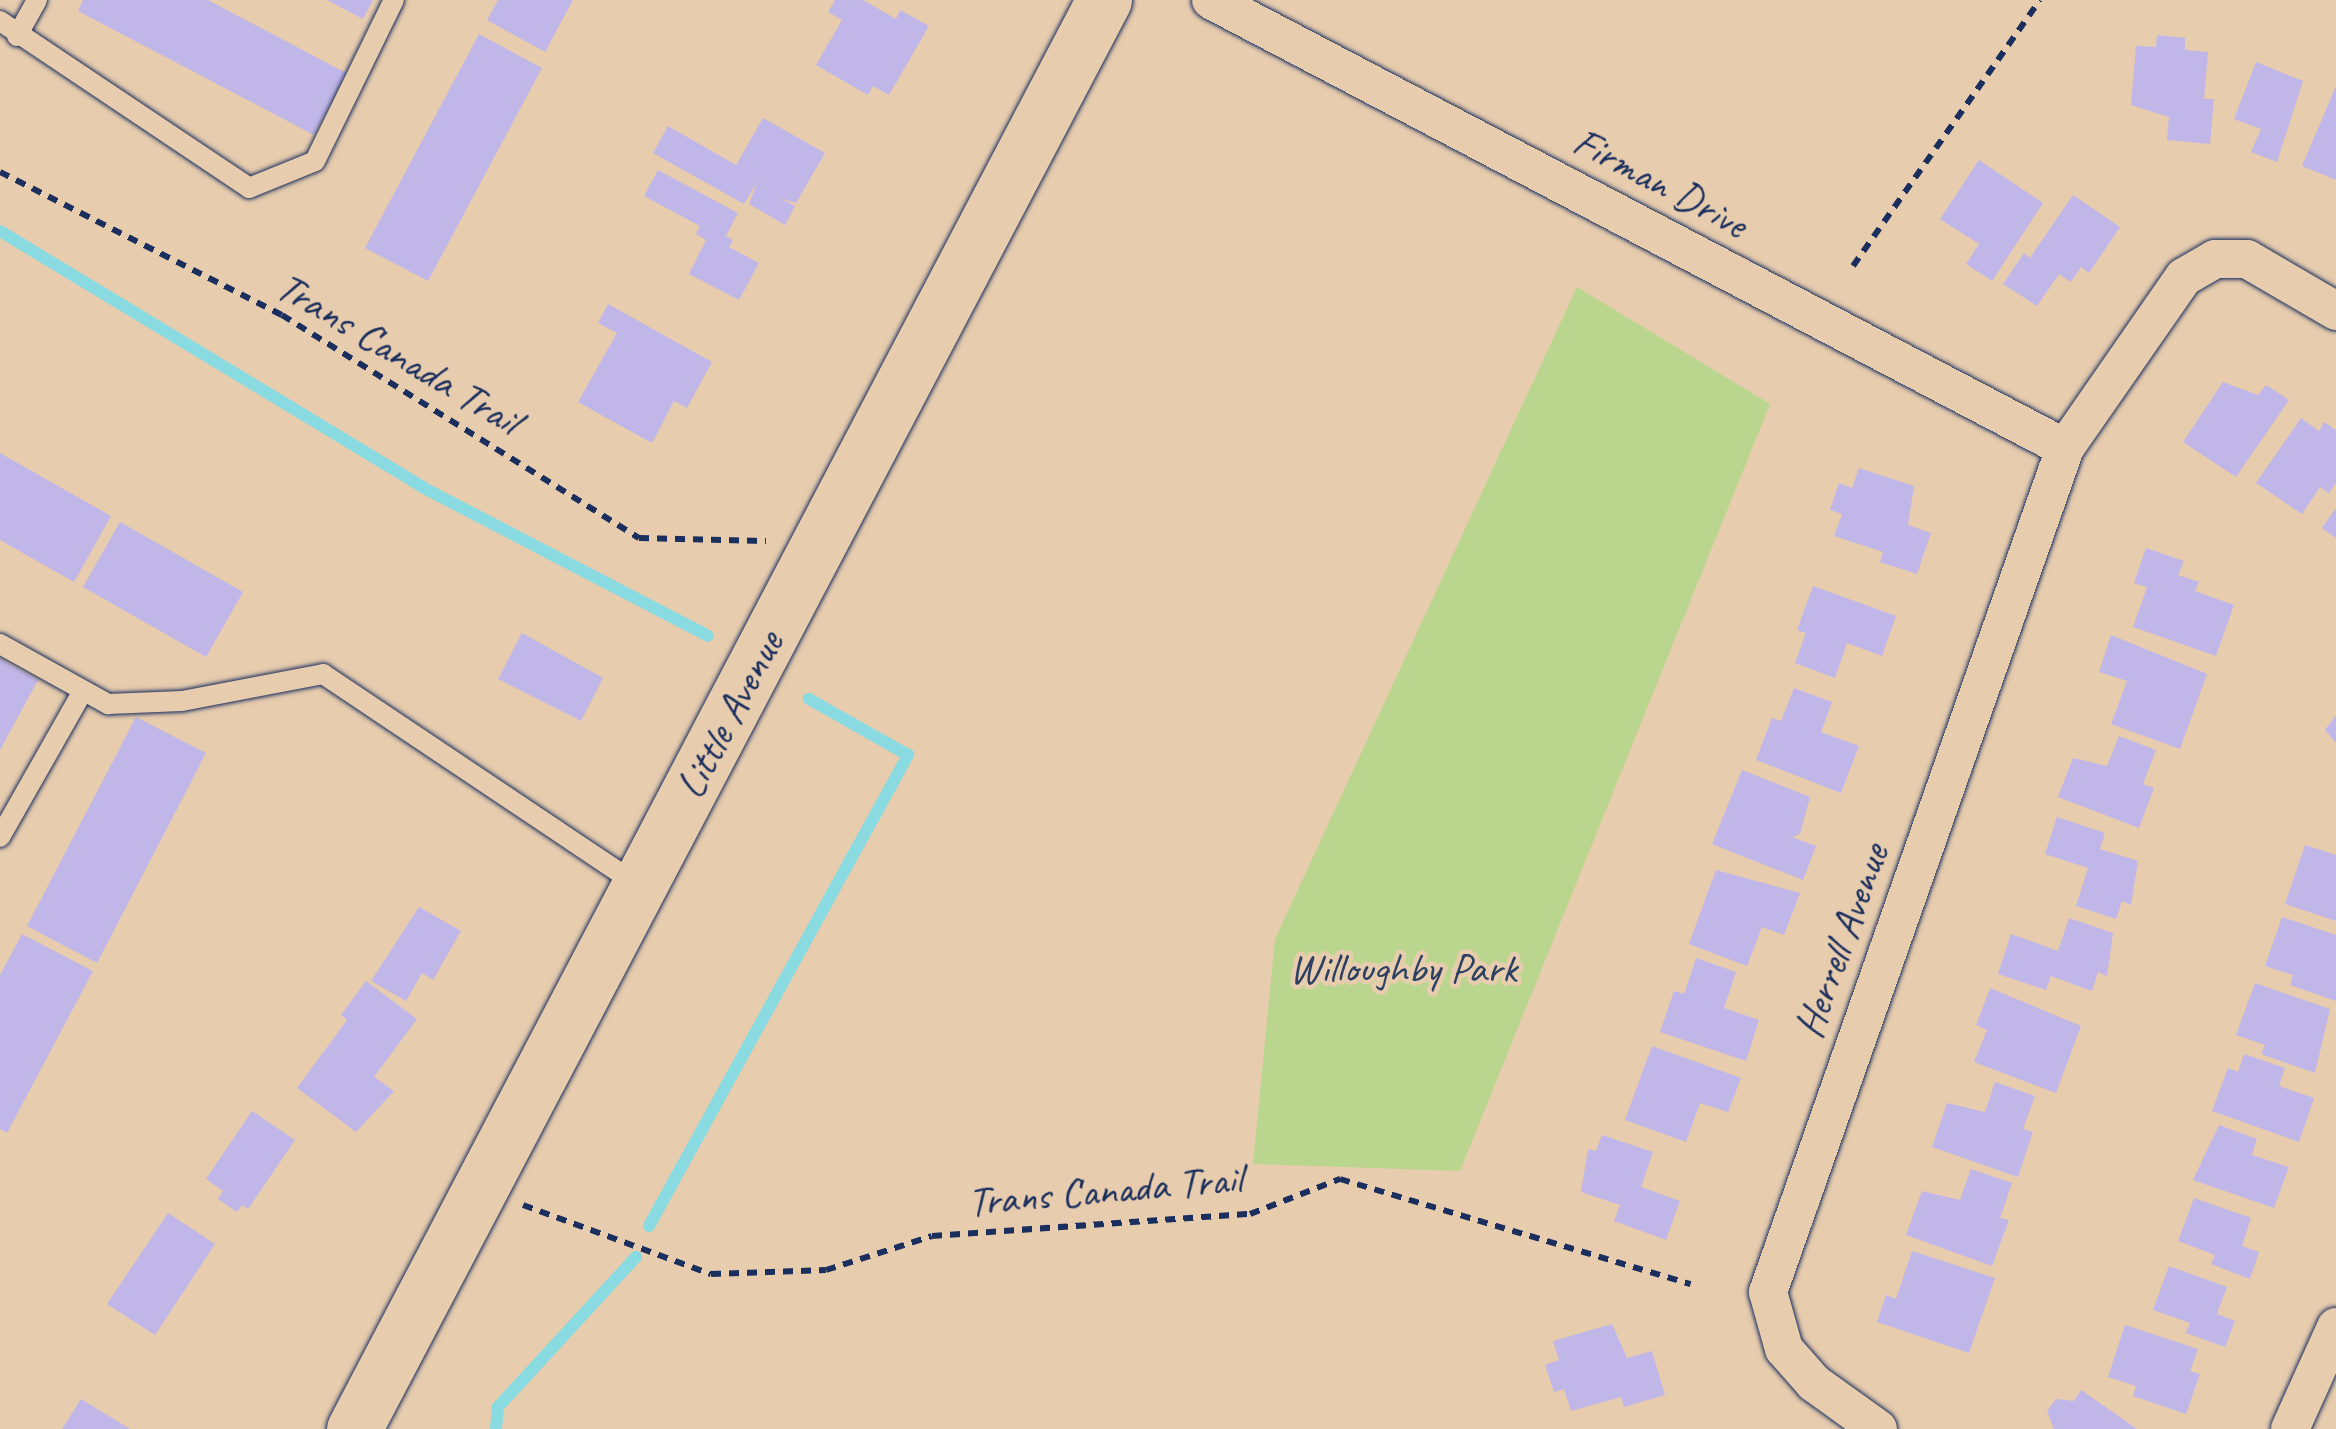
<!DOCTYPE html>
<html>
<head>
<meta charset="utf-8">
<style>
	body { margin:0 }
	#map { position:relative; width:2336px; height:1429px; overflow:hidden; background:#e7ccae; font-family:Caveat,sans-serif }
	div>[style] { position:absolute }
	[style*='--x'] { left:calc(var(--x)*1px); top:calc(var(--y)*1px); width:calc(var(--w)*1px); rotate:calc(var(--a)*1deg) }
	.green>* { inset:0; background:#bad68e }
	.stream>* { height:12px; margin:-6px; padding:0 6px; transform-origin:6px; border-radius:6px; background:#89dbe1 }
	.building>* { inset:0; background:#c0b6e8 }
	.path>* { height:6px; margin-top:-3px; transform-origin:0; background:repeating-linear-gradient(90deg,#1b2f5e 0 10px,transparent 0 18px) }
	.roads { filter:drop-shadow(0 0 2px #1b2f5e) drop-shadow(0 0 2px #1b2f5e) }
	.lane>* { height:20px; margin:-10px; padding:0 10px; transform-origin:10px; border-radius:10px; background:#e7ccae }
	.street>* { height:38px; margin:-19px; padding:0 19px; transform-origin:19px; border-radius:19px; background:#e7ccae }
	.secondary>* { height:55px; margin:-27.5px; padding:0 27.5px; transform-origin:27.5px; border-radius:27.5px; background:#e7ccae }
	span { translate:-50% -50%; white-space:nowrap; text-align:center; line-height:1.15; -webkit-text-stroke:9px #e7ccae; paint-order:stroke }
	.street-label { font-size:42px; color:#1b2f5e }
	.park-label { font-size:42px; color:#2b4063 }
</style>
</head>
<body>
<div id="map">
	<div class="green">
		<i style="clip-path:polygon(1577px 287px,1770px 404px,1460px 1171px,1253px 1164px,1275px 939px)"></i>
	</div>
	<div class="stream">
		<i style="--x:0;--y:231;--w:494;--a:31.2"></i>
		<i style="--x:422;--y:487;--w:322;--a:27.5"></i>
		<i style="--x:649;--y:1226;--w:538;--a:-61.19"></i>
		<i style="--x:908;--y:755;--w:114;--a:-150.5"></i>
		<i style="--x:496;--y:1429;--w:22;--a:-85"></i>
		<i style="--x:498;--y:1407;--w:204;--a:-47.4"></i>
	</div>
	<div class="building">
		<i style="clip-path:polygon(83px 0,208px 0,346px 73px,314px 135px,78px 11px)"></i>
		<i style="clip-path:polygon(327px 0,373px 0,363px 19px)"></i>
		<i style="clip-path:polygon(498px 0,573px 0,545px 52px,487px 20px)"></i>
		<i style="clip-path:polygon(835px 0,863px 0,896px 19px,900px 10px,929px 26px,889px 95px,873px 86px,868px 95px,816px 65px,842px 20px,828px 12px)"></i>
		<i style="clip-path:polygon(479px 34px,542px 68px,428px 281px,365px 248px)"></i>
		<i style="clip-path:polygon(2157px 35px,2185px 38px,2185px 50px,2208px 52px,2204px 99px,2214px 99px,2210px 144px,2167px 140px,2169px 117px,2131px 105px,2136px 46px,2156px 47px)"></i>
		<i style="clip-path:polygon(2256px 62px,2303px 81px,2277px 162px,2251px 152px,2261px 129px,2234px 119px)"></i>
		<i style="clip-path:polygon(2336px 86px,2336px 180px,2302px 166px)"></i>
		<i style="clip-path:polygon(763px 118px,825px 153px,796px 203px,780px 198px,795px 206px,785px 225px,749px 204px,757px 182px,744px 204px,653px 153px,668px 126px,736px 165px)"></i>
		<i style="clip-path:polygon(1979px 160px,2043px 203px,1992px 281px,1966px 264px,1979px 244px,1940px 219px)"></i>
		<i style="clip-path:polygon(658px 170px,738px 213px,726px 236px,733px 240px,729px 247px,759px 263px,739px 300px,689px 274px,706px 240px,696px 234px,700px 226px,644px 196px)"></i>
		<i style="clip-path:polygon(2073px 195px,2120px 227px,2089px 273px,2081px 267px,2071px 282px,2059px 274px,2037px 306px,2003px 284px,2024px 253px,2030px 258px)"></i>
		<i style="clip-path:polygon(608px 304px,712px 362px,687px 408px,674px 401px,652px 443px,578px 402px,617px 333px,598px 323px)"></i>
		<i style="clip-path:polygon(2223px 382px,2258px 395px,2266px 385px,2289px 400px,2236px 477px,2183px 442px)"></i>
		<i style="clip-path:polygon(2301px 418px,2319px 431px,2324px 422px,2336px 430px,2336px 483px,2329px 493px,2320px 487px,2302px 514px,2256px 483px)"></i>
		<i style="clip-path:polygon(0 453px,111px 516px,74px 582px,0 540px)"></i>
		<i style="clip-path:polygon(1859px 468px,1914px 486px,1908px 525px,1931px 533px,1917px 574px,1880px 562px,1883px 552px,1834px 536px,1842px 514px,1830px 510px,1839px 483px,1852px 488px)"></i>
		<i style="clip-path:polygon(2336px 508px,2336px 538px,2322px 528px)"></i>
		<i style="clip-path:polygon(120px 522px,243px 592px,206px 657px,83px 587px)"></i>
		<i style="clip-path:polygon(2146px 548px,2184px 561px,2178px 575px,2199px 582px,2195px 591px,2234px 605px,2216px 656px,2133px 627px,2147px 587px,2134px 583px)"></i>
		<i style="clip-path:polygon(1813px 586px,1896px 616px,1882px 656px,1847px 643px,1835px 678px,1795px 663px,1806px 633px,1797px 630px)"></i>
		<i style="clip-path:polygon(522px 633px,603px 678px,581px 721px,498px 679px)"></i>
		<i style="clip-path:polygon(2111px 635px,2207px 674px,2180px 749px,2111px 724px,2127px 681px,2099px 672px)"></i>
		<i style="clip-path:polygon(0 659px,38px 680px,0 750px)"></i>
		<i style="clip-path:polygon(1794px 688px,1832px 702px,1821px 732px,1859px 746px,1841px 793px,1756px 760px,1772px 718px,1781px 721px)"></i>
		<i style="clip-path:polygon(2336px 715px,2336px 743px,2325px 730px)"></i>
		<i style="clip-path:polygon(136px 717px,206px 753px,97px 963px,27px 926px)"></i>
		<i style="clip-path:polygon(2119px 736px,2156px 750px,2143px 784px,2154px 788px,2139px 828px,2058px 797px,2073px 758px,2107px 766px)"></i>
		<i style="clip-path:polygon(1742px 770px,1810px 797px,1800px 834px,1792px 837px,1816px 846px,1803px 880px,1712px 844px)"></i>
		<i style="clip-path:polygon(2057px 817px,2105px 833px,2100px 849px,2138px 861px,2131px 905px,2122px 901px,2116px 919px,2076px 906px,2088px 868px,2045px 854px)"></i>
		<i style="clip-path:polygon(2305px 845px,2336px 855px,2336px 921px,2285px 904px)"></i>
		<i style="clip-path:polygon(1716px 870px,1800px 893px,1784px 935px,1762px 927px,1747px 966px,1689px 944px)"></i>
		<i style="clip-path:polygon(419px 907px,461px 931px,433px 980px,422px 973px,406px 1001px,371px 981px)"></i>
		<i style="clip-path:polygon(2282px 917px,2336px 935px,2336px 1001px,2290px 985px,2293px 975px,2265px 966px)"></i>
		<i style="clip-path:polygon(2069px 918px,2113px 933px,2107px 976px,2098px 972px,2092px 991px,2051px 976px,2046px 990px,1998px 974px,2011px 934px,2058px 951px)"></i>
		<i style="clip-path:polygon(22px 934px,93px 971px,7px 1133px,0 1129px,0 975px)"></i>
		<i style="clip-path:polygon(1696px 958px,1736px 972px,1724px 1008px,1759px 1020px,1746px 1061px,1660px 1032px,1674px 991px,1684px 994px)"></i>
		<i style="clip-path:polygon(366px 981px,417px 1019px,374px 1077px,394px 1091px,356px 1132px,297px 1088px,347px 1020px,341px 1015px)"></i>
		<i style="clip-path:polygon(2255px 983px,2330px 1009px,2315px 1073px,2261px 1054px,2265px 1045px,2236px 1035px)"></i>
		<i style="clip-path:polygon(1990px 988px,2081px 1026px,2056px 1093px,1974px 1062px,1987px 1030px,1976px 1025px)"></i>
		<i style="clip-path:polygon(1652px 1046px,1741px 1078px,1728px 1112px,1700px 1103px,1686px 1142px,1625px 1120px)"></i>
		<i style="clip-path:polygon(2244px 1054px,2285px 1068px,2279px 1086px,2314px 1098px,2299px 1142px,2212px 1111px,2228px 1068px,2238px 1072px)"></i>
		<i style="clip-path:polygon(1995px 1082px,2035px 1096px,2023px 1129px,2033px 1132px,2018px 1177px,1932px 1147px,1947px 1103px,1985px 1112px)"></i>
		<i style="clip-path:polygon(252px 1111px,295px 1140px,248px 1209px,242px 1205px,237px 1212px,218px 1199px,223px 1191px,206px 1179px)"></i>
		<i style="clip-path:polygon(2219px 1125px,2257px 1139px,2252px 1155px,2289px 1167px,2274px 1208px,2193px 1180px)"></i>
		<i style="clip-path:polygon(1602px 1135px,1653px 1152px,1641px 1187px,1680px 1201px,1666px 1240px,1614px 1221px,1620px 1205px,1581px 1192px,1588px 1149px,1596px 1151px)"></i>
		<i style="clip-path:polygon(1971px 1169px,2012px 1183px,2000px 1218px,2009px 1220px,1992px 1266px,1906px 1235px,1922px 1191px,1960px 1200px)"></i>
		<i style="clip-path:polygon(2194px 1198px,2251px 1218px,2242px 1246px,2259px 1252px,2250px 1279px,2211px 1264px,2215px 1255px,2178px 1241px)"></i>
		<i style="clip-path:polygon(168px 1213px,215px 1244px,155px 1335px,107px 1304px)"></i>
		<i style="clip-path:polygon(1912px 1251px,1995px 1278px,1969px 1353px,1877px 1322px,1886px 1295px,1896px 1299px)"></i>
		<i style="clip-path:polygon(2169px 1266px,2227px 1287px,2217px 1314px,2235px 1321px,2225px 1347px,2186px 1333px,2190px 1323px,2153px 1310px)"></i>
		<i style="clip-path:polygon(1612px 1324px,1627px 1358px,1652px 1351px,1665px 1395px,1624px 1407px,1621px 1397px,1571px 1411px,1564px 1389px,1554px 1392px,1545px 1365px,1559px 1360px,1553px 1341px)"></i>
		<i style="clip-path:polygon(2125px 1325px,2198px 1349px,2190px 1371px,2200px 1374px,2186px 1414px,2133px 1396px,2136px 1386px,2108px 1377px)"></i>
		<i style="clip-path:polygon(2081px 1390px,2137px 1429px,2054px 1429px,2047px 1411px,2056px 1399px,2074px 1401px)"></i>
		<i style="clip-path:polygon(81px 1399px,130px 1429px,62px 1429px)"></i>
	</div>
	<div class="path">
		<i style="--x:0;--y:172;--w:316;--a:26.9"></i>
		<i style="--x:282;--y:315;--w:421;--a:32"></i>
		<i style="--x:639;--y:538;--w:127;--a:1.4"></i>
		<i style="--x:1853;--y:266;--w:325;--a:-54.9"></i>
		<i style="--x:523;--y:1205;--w:200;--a:20.2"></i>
		<i style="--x:711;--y:1274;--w:115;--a:-2"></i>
		<i style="--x:826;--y:1270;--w:111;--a:-17.8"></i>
		<i style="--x:932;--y:1236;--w:319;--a:-4"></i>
		<i style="--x:1250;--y:1214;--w:97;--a:-21.3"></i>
		<i style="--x:1340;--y:1179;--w:366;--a:16.7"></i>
	</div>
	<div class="roads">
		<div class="lane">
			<i style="--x:0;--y:21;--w:300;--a:33.8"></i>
			<i style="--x:249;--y:188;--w:71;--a:-22.2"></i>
			<i style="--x:315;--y:161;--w:179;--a:-63.9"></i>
			<i style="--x:17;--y:36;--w:41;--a:-60.9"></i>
			<i style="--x:0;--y:644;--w:124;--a:29.1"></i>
			<i style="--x:108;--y:704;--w:74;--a:-2.3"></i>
			<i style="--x:182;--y:701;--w:144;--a:-10.8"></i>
			<i style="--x:323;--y:674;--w:379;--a:33.8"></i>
			<i style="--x:0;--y:837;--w:168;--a:-60.4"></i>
		</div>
		<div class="street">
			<i style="--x:1211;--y:0;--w:964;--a:27.68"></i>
			<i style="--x:1878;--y:1429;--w:79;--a:-144.3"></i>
			<i style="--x:1814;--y:1383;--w:45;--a:-131.4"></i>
			<i style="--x:1784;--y:1349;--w:59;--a:-105.7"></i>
			<i style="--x:1768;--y:1292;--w:895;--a:-70.61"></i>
			<i style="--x:2065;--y:448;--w:208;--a:-55.2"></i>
			<i style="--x:2184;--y:277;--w:36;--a:-30"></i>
			<i style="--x:2215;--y:259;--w:32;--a:0"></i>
			<i style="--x:2247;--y:259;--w:103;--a:30.3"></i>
			<i style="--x:2290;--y:1429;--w:112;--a:-65.7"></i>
		</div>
		<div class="secondary">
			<i style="--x:354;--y:1429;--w:1614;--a:-62.31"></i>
		</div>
	</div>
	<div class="street-label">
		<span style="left:1660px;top:183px;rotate:28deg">Firman Drive</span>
		<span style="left:398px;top:354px;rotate:31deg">Trans Canada Trail</span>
		<span style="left:730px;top:715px;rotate:-62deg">Little Avenue</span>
		<span style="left:1842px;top:941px;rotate:-70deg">Herrell Avenue</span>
		<span style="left:1105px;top:1191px;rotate:-5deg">Trans Canada Trail</span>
	</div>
	<div class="park-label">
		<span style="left:1403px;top:969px">Willoughby Park</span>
	</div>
</div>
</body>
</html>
